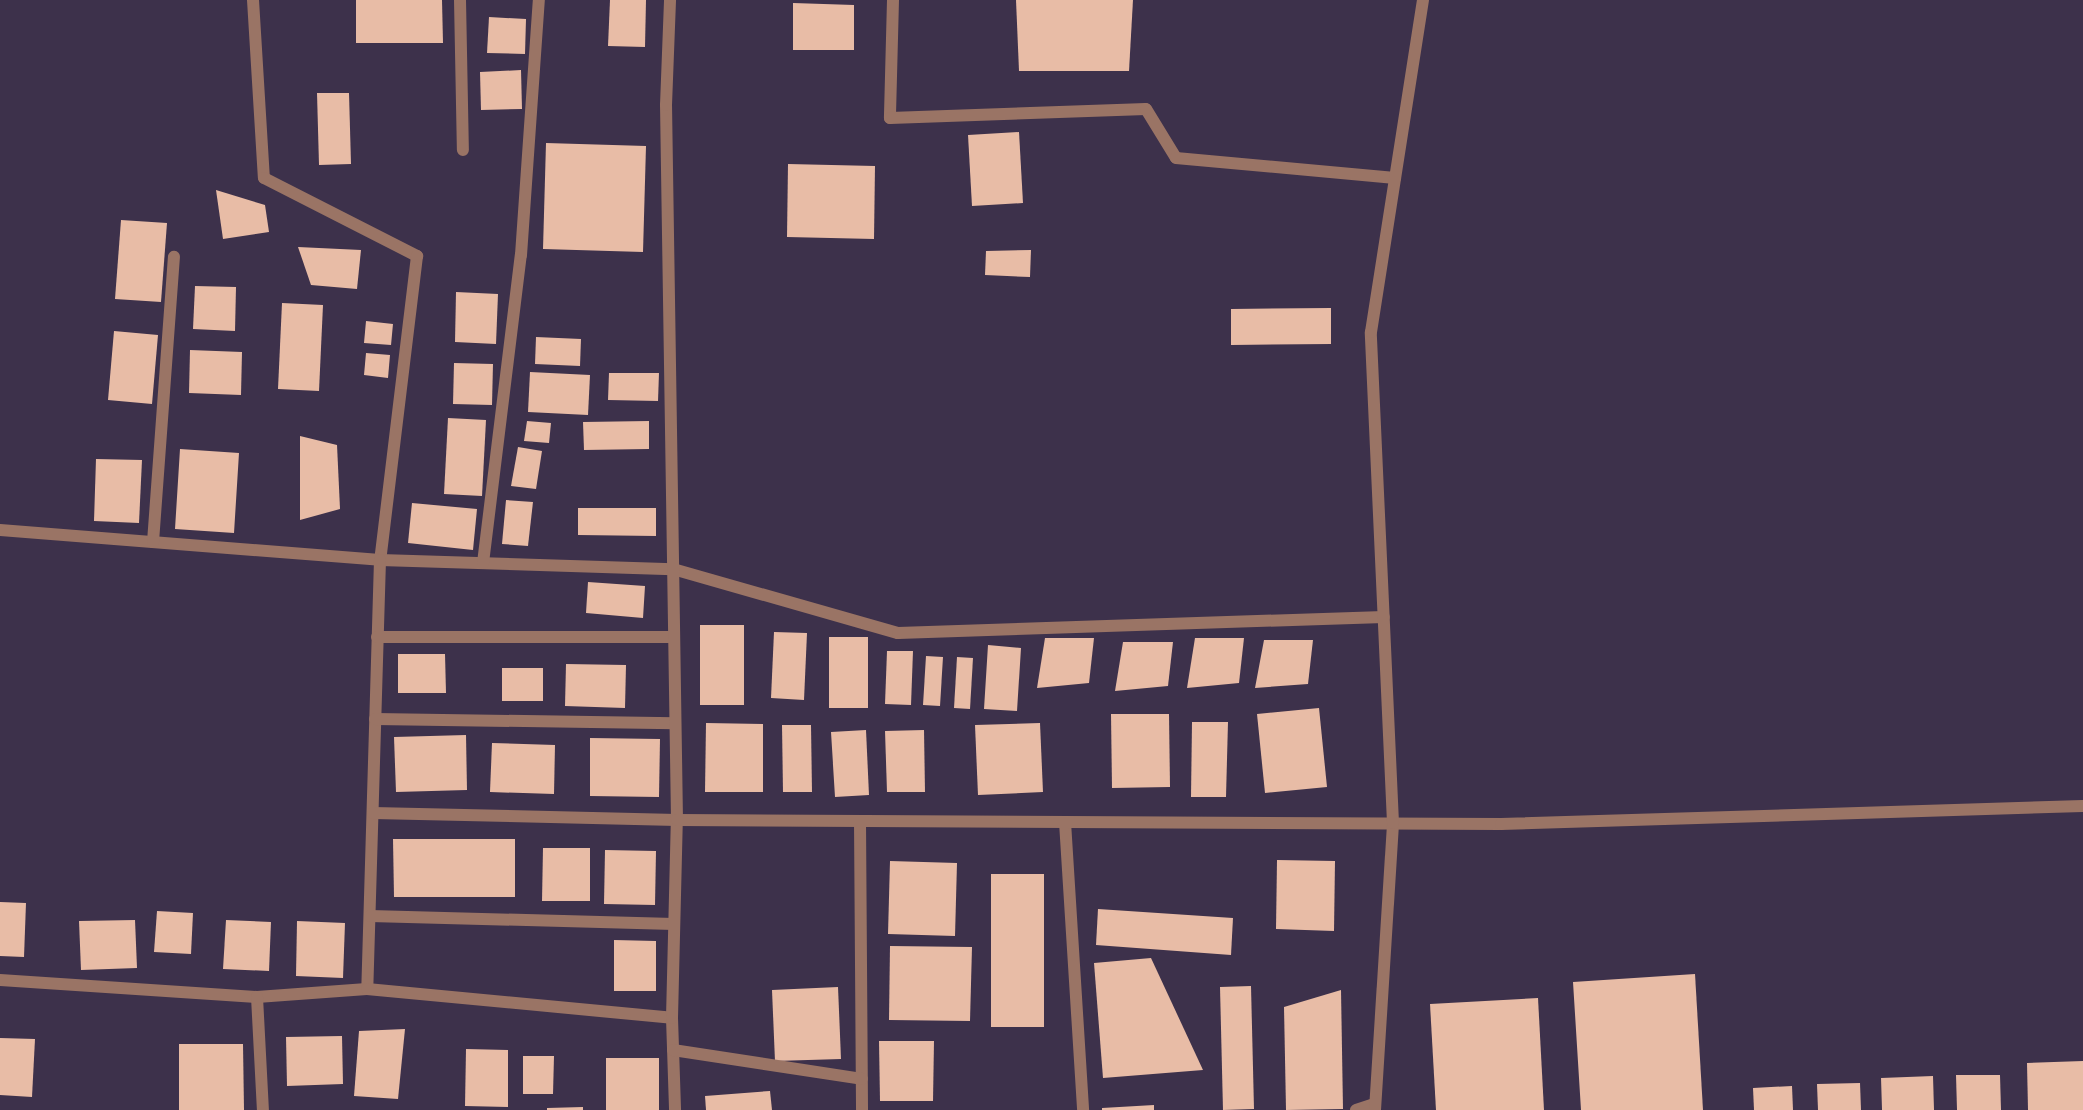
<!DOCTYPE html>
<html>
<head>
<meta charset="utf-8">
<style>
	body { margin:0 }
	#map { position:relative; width:2083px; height:1110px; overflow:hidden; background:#3d314b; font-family:Spectral,serif }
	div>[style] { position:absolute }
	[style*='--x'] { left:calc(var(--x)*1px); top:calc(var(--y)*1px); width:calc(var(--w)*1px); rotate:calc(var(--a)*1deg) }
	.building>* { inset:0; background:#e8bca6 }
	.street>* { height:12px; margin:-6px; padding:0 6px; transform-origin:6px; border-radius:6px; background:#9a7465 }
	span { translate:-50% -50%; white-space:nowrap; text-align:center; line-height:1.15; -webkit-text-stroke:6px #211c28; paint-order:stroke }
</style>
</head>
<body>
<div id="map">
	<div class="building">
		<i style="clip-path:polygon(356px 0,442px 0,443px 43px,356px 43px)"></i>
		<i style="clip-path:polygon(610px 0,646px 0,645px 47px,608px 46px)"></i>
		<i style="clip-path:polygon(1016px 0,1133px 0,1129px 71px,1019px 71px)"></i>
		<i style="clip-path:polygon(793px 3px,854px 5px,854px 50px,793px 50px)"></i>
		<i style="clip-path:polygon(489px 17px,526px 19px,525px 54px,487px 53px)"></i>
		<i style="clip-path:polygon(521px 70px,522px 109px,481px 110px,480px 72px)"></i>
		<i style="clip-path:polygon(317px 93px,349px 93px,351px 164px,319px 165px)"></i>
		<i style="clip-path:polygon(1019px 132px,1023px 203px,972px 206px,968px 135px)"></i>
		<i style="clip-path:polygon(546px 143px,646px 146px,643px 252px,543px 249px)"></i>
		<i style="clip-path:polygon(788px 164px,875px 166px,874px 239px,787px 237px)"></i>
		<i style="clip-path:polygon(216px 190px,265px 205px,269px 232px,223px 239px)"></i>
		<i style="clip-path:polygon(121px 220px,167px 223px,161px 302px,115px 299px)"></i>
		<i style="clip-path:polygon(298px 247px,361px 250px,357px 289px,311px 285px)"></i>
		<i style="clip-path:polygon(1031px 250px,1030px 277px,985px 275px,986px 251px)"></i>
		<i style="clip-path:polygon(195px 286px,236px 287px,235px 331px,193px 329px)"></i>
		<i style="clip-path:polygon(456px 292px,498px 294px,496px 344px,455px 342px)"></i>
		<i style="clip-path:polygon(282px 303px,323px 305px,319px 391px,278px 389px)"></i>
		<i style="clip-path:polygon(1331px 308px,1331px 344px,1231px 345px,1231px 309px)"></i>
		<i style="clip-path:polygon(366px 321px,393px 324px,391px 345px,364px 343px)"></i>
		<i style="clip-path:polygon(114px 331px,158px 335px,152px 404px,108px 400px)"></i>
		<i style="clip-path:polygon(536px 337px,581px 339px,580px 366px,535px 364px)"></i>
		<i style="clip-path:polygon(190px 350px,242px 352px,241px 395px,189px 393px)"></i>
		<i style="clip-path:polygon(366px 353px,390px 355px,388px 378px,364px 375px)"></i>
		<i style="clip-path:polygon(454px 363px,493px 364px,492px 405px,453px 404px)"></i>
		<i style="clip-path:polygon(530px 372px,590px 375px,588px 415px,528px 412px)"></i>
		<i style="clip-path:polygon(609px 373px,659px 373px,658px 401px,608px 400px)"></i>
		<i style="clip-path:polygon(448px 418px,486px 420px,482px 496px,444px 494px)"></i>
		<i style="clip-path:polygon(527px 421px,551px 423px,549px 443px,524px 441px)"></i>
		<i style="clip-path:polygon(649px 421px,649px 449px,584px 450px,583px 422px)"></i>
		<i style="clip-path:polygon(300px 436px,337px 445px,340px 509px,300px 520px)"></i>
		<i style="clip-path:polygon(518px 447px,542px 451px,536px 489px,511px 486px)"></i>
		<i style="clip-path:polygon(180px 449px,239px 453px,234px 533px,175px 529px)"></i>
		<i style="clip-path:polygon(96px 459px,142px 460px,139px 523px,94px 521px)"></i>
		<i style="clip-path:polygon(506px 500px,533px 502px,528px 546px,502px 544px)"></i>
		<i style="clip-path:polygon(412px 503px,477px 509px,473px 550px,408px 543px)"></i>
		<i style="clip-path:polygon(578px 508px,656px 508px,656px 536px,578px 535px)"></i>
		<i style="clip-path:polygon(588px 582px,645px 586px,643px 618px,586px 613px)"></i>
		<i style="clip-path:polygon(700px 625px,744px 625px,744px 705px,700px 705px)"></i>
		<i style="clip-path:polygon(774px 632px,807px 633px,804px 700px,771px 698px)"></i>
		<i style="clip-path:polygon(829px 637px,868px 637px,868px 708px,829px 708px)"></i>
		<i style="clip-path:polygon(1045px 638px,1094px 638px,1089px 683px,1037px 688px)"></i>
		<i style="clip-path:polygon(1195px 638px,1244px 638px,1239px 683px,1187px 688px)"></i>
		<i style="clip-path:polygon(1264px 640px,1313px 640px,1308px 684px,1255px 688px)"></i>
		<i style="clip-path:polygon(1123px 642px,1173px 642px,1168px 686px,1115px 691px)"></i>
		<i style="clip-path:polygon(988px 645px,1021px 648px,1017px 711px,984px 709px)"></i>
		<i style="clip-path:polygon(887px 651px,913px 651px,911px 705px,885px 704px)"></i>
		<i style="clip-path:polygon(398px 654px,445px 654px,446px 693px,398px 693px)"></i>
		<i style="clip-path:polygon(926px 656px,943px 657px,940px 706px,923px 705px)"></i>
		<i style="clip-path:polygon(957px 657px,973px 658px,970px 709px,954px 708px)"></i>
		<i style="clip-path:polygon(566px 664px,626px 665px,625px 708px,565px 706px)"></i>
		<i style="clip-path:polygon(502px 668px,543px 668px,543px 701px,502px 701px)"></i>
		<i style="clip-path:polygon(1319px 708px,1327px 787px,1265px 793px,1257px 714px)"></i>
		<i style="clip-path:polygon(1111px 714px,1169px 714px,1170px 787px,1112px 788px)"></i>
		<i style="clip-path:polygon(1192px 722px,1228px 722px,1226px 797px,1191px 797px)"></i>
		<i style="clip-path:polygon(706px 723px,763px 724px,763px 792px,705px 792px)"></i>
		<i style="clip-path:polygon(1040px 723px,1043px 792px,978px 795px,975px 725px)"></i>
		<i style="clip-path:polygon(782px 725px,811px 725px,812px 792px,783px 792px)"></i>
		<i style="clip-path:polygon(866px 730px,869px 795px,835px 797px,831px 732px)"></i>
		<i style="clip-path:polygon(924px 730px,925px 792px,887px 792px,885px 731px)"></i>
		<i style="clip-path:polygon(466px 735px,467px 790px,396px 792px,394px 737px)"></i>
		<i style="clip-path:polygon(590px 738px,660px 739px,659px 797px,590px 796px)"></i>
		<i style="clip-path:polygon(492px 743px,555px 745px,554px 794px,490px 792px)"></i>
		<i style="clip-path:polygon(393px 839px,515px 839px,515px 897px,394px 897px)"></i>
		<i style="clip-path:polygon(543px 848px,590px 848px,590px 901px,542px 901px)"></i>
		<i style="clip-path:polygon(605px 850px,656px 851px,655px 905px,604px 904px)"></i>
		<i style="clip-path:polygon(1277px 860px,1335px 861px,1334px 931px,1276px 929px)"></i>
		<i style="clip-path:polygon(890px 861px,957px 863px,955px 936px,888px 934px)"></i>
		<i style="clip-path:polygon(991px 874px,1044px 874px,1044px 1027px,991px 1027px)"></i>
		<i style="clip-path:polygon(0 902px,26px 903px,24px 957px,0 956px)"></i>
		<i style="clip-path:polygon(1098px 909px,1233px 918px,1231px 955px,1096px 945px)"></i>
		<i style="clip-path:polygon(157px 911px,193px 913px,191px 954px,154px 952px)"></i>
		<i style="clip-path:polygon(135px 920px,137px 968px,81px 970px,79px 921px)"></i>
		<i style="clip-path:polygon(226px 920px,271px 922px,269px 971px,223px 969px)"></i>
		<i style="clip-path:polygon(297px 921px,345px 923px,343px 978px,296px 976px)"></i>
		<i style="clip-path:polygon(614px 940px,656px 941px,656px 991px,614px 991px)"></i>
		<i style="clip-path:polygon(890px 946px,972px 947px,970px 1021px,889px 1020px)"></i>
		<i style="clip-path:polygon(1151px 958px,1203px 1070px,1103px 1078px,1094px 963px)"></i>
		<i style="clip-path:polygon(1695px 974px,1703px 1110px,1581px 1110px,1573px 982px)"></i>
		<i style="clip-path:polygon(1251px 986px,1254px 1109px,1223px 1110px,1220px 987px)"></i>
		<i style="clip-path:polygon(838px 987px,841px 1059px,775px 1061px,772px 990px)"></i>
		<i style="clip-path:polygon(1341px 990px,1343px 1109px,1286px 1110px,1284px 1007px)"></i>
		<i style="clip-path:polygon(1538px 998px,1544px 1110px,1436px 1110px,1430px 1004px)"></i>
		<i style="clip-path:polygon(405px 1029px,398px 1099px,354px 1096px,359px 1031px)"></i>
		<i style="clip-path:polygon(342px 1036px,343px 1084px,287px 1086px,286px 1037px)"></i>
		<i style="clip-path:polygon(0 1038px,35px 1039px,32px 1097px,0 1095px)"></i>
		<i style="clip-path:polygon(879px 1041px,934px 1041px,933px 1101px,880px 1101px)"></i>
		<i style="clip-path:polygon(179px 1044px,243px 1044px,244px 1110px,179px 1110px)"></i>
		<i style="clip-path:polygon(466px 1049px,508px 1050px,508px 1107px,465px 1106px)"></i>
		<i style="clip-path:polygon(523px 1056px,554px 1056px,553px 1094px,523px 1094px)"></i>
		<i style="clip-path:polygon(606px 1058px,659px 1058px,659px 1110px,606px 1110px)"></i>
		<i style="clip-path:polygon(2083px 1061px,2083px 1110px,2028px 1110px,2027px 1063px)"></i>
		<i style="clip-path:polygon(1956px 1075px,2000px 1075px,2001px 1110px,1957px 1110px)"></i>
		<i style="clip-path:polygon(1933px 1076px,1934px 1110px,1882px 1110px,1881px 1078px)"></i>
		<i style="clip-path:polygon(1860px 1083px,1861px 1110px,1818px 1110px,1817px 1084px)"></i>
		<i style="clip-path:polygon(1792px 1086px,1793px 1110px,1754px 1110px,1753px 1088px)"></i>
		<i style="clip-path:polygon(770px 1091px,772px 1110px,706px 1110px,705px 1096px)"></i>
		<i style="clip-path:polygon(1154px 1105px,1154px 1110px,1102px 1110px,1102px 1108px)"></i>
		<i style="clip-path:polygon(583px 1107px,583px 1110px,547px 1110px,547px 1108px)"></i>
	</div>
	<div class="street">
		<i style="--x:253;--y:0;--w:178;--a:86.5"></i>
		<i style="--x:264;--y:178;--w:172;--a:27"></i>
		<i style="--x:417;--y:256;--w:306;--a:96.9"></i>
		<i style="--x:380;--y:560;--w:293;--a:1.8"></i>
		<i style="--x:673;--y:569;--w:234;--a:15.9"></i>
		<i style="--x:898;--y:633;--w:486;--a:-1.9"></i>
		<i style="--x:460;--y:0;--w:150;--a:88.9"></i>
		<i style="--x:893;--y:0;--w:118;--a:91.5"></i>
		<i style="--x:890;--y:118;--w:256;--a:-2"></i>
		<i style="--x:1146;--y:109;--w:57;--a:58.5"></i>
		<i style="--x:1176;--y:158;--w:220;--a:5.2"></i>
		<i style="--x:0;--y:530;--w:381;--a:4.5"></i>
		<i style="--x:380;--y:560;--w:429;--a:91.7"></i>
		<i style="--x:153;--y:542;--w:286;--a:-85.8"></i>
		<i style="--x:483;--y:563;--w:310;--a:-83"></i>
		<i style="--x:521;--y:255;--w:256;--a:-86"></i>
		<i style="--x:377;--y:637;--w:297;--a:0"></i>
		<i style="--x:375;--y:719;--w:300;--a:0.8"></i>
		<i style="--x:373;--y:813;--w:304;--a:1.3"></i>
		<i style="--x:677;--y:820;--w:715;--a:-90.88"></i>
		<i style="--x:666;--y:105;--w:105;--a:-87.8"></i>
		<i style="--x:860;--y:821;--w:289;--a:89.6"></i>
		<i style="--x:1065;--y:822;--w:289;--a:86.4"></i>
		<i style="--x:370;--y:916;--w:304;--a:1.5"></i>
		<i style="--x:0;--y:980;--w:258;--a:3.8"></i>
		<i style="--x:257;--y:997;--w:110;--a:-4.2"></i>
		<i style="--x:367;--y:989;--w:306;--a:5.4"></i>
		<i style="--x:672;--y:1018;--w:92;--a:88.1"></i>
		<i style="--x:257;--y:997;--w:113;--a:87"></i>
		<i style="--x:672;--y:1018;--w:198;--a:-88.6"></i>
		<i style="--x:677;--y:820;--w:824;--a:0.28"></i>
		<i style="--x:1501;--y:824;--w:582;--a:-1.77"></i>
		<i style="--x:673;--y:1050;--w:191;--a:8.7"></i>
		<i style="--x:1356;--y:1110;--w:20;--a:-18"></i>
		<i style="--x:1375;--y:1110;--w:288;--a:-86.4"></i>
		<i style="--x:1393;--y:823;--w:491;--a:-92.6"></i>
		<i style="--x:1371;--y:332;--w:336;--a:-81.1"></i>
	</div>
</div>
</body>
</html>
